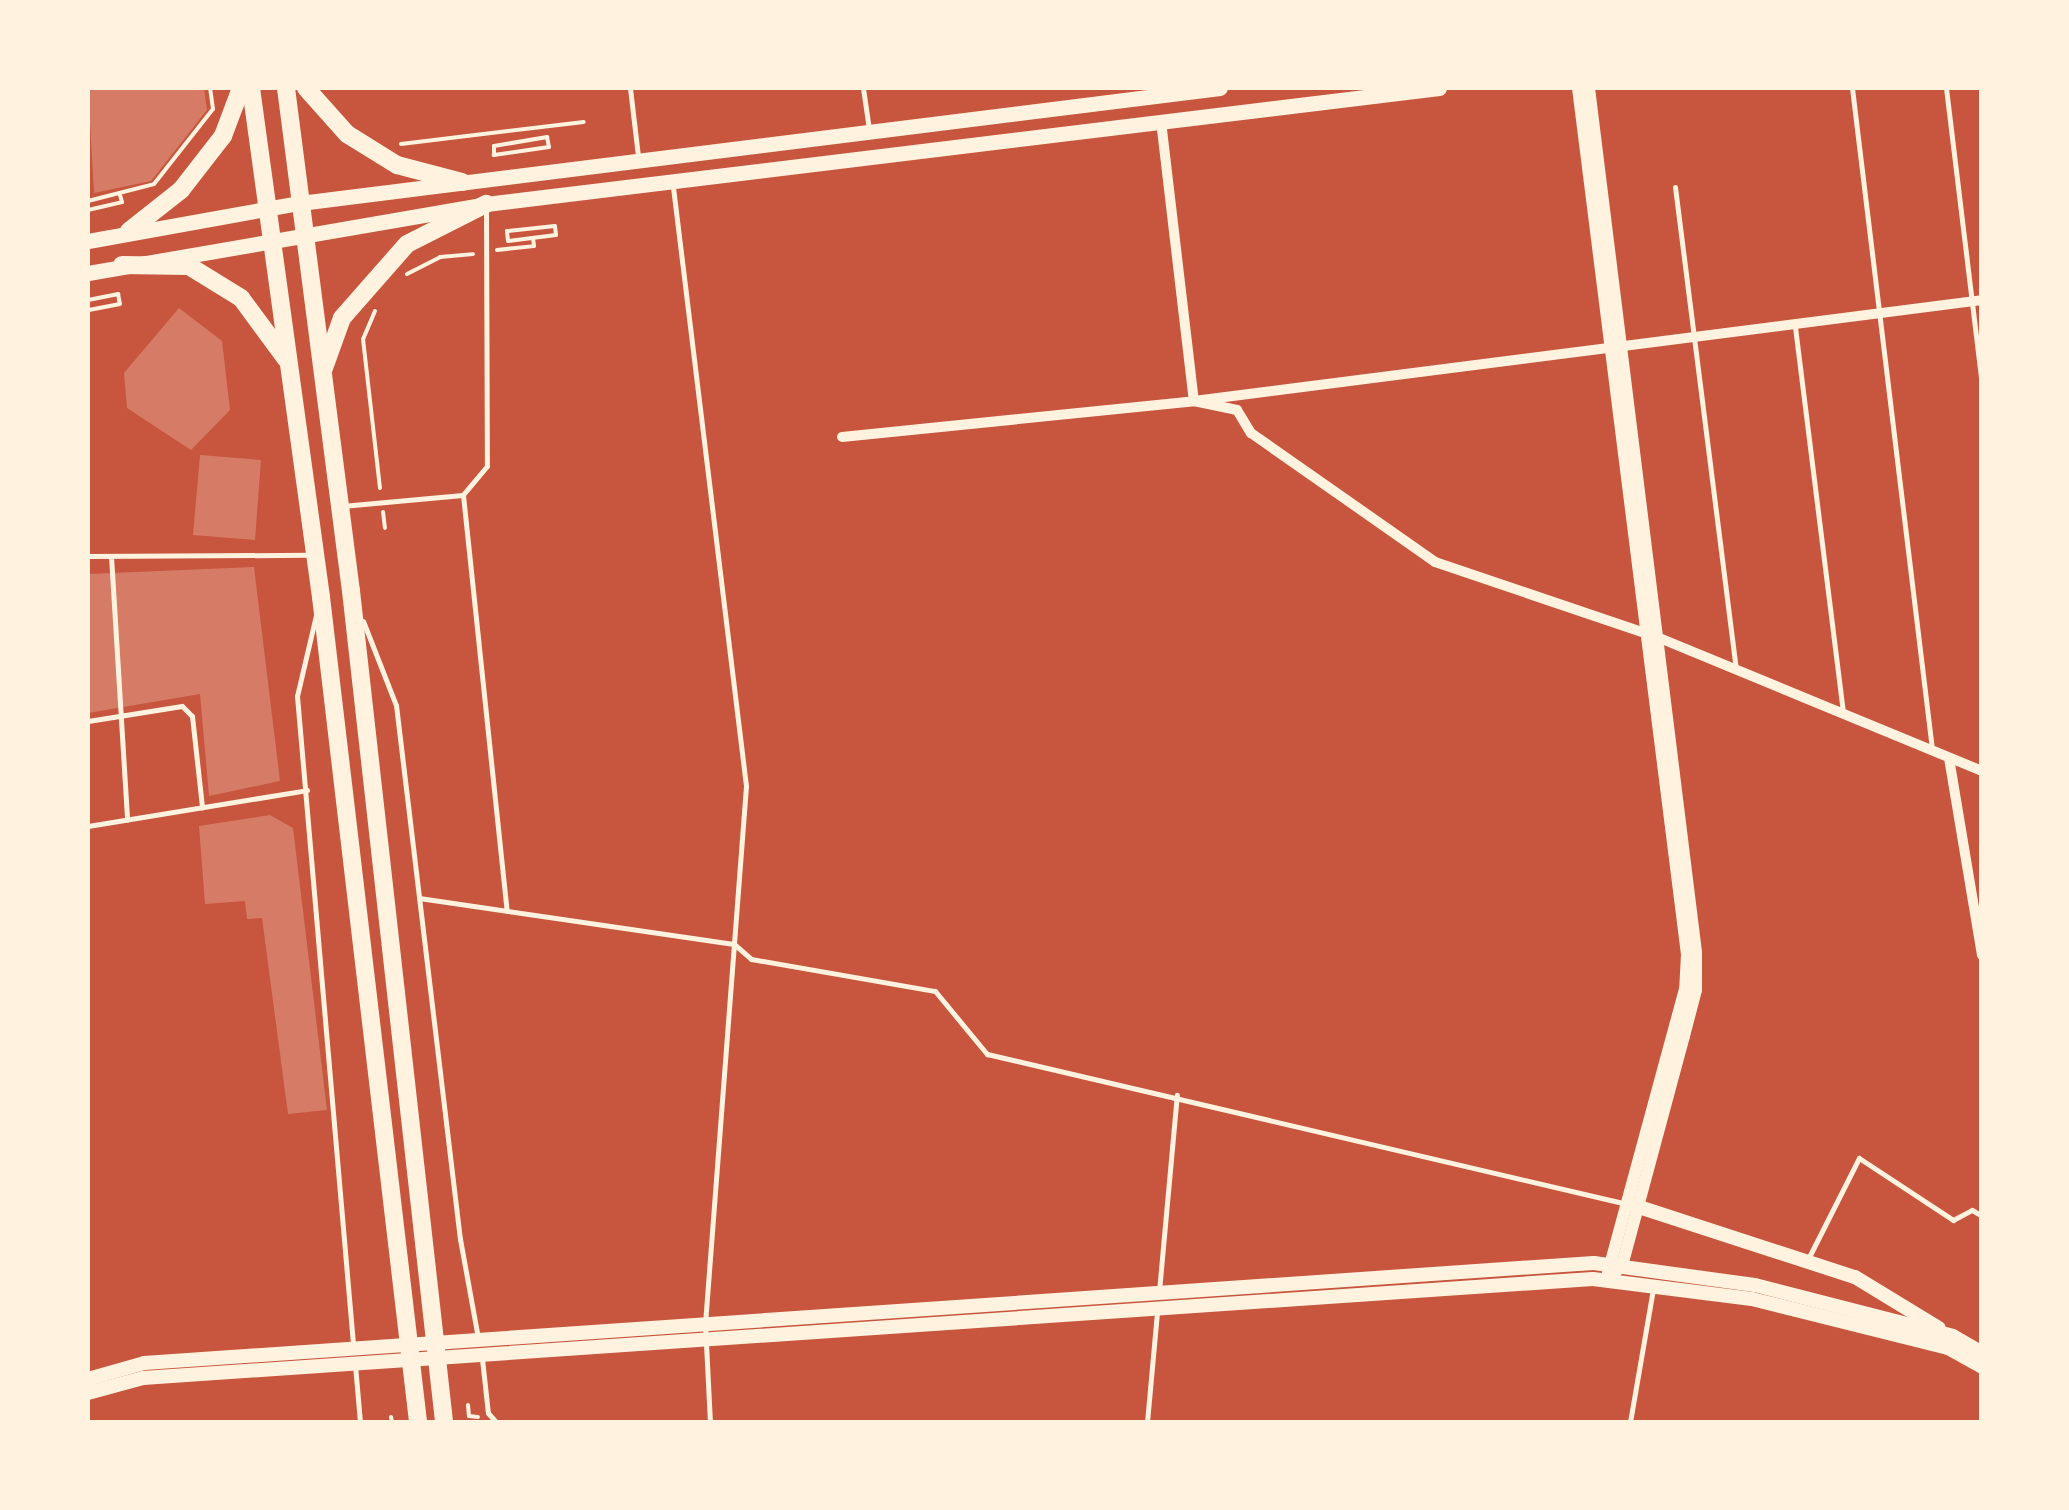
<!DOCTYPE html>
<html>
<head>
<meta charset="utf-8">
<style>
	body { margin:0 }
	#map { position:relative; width:2069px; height:1510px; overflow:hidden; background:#c8553d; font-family:"Source Serif 4",serif }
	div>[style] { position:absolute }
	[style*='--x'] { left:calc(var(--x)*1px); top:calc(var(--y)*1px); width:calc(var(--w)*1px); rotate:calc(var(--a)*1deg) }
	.building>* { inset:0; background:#d67c66 }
	.path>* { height:4px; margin:-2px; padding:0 2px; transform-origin:2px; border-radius:2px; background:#fff3e0 }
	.service>* { height:5px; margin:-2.5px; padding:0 2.5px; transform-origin:2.5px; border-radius:2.5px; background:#fff3e0 }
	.minor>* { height:10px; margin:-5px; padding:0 5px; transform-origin:5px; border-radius:5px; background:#fff3e0 }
	.tertiary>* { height:12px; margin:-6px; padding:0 6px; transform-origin:6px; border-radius:6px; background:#fff3e0 }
	.secondary>* { height:14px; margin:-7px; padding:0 7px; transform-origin:7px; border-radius:7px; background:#fff3e0 }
	.primary>* { height:15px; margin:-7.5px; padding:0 7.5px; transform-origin:7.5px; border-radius:7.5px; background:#fff3e0 }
	.trunk>* { height:18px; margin:-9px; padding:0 9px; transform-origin:9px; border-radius:9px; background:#fff3e0 }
	span { translate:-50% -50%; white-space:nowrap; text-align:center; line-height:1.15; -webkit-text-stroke:9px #fff3e0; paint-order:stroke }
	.frame { position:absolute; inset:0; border:90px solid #fff3e0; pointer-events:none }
</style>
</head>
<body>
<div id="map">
	<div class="building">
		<i style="clip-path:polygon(88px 88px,204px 88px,207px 110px,151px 181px,94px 193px)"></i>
		<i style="clip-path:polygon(179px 308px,222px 341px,230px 410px,191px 450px,127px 408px,124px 373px)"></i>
		<i style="clip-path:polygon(200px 455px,261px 460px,255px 540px,193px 535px)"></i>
		<i style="clip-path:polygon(254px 567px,280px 781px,209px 796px,200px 694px,88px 713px,88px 574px)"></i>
		<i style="clip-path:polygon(270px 815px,293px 828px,327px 1110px,288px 1114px,262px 918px,247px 919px,245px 901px,205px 904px,199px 826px)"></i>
	</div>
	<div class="path">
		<i style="--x:547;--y:137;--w:10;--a:79"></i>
		<i style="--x:549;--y:147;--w:56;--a:171.7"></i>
		<i style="--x:494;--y:155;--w:9;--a:-90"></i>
		<i style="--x:494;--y:146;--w:54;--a:-9.6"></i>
		<i style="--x:401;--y:144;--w:184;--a:-6.9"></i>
		<i style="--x:88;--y:201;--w:68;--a:-14.4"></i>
		<i style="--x:154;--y:184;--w:95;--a:-51.8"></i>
		<i style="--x:213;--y:109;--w:21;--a:-98"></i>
		<i style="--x:88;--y:210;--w:35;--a:-13"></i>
		<i style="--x:122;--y:202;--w:7;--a:-106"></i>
		<i style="--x:555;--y:226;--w:9;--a:84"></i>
		<i style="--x:556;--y:235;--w:48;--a:172.9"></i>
		<i style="--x:508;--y:241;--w:10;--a:-96"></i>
		<i style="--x:507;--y:231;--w:48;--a:-5.9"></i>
		<i style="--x:497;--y:250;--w:37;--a:-6"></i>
		<i style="--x:534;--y:246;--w:8;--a:-97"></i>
		<i style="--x:407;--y:274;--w:37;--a:-27"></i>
		<i style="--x:440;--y:257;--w:33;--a:-5"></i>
		<i style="--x:88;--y:300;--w:31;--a:-11"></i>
		<i style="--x:118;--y:294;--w:10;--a:79"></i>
		<i style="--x:120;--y:304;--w:33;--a:169"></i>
		<i style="--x:375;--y:311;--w:30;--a:113"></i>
		<i style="--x:363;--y:339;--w:150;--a:83.5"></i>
		<i style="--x:383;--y:512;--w:16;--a:83"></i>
		<i style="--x:468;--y:1405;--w:11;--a:85"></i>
		<i style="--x:469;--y:1416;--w:9;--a:6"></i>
		<i style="--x:391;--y:1417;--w:5;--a:79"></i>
	</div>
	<div class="service">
		<i style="--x:630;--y:88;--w:68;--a:83.3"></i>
		<i style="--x:863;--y:88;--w:41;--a:81.7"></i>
		<i style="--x:1852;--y:88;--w:666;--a:83.1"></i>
		<i style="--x:1946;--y:88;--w:298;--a:83.1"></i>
		<i style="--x:673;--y:187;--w:603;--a:83.05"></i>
		<i style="--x:746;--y:786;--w:540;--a:94.36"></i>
		<i style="--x:705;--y:1324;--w:98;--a:87.1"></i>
		<i style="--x:1675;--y:187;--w:488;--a:82.8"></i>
		<i style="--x:486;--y:207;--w:259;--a:89.8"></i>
		<i style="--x:487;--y:466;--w:38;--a:130"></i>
		<i style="--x:463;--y:495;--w:418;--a:84"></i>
		<i style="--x:1795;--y:327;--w:389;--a:82.9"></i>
		<i style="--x:342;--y:506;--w:121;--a:-5.2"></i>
		<i style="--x:88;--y:556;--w:221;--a:-0.3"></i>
		<i style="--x:111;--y:556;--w:264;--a:86.5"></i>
		<i style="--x:316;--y:615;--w:83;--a:103.2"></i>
		<i style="--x:297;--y:696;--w:650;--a:85.06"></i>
		<i style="--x:363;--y:621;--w:90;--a:68.6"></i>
		<i style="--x:396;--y:705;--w:538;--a:83.17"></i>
		<i style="--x:460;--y:1239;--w:101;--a:79.7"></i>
		<i style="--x:88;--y:721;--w:95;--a:-9.1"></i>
		<i style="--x:182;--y:706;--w:14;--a:45"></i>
		<i style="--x:192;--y:716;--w:92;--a:83.7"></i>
		<i style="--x:88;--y:826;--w:222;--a:-9.3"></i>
		<i style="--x:419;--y:898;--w:318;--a:8.3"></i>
		<i style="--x:734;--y:944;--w:23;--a:41"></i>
		<i style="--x:751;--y:959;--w:187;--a:9.9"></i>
		<i style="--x:935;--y:991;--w:82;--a:50.5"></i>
		<i style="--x:987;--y:1054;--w:653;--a:13.19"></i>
		<i style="--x:1809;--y:1257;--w:111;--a:-63.2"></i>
		<i style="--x:1859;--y:1158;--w:113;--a:33.4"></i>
		<i style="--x:1953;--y:1220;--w:21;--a:-28"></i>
		<i style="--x:1972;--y:1210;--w:12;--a:31"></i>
		<i style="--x:1159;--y:1291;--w:197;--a:-84.8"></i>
		<i style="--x:482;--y:1359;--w:54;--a:83.7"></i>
		<i style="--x:488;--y:1413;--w:12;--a:48"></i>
		<i style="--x:355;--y:1365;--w:57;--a:85"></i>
		<i style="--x:1147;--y:1422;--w:110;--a:-84.8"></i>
		<i style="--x:1630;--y:1422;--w:135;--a:-80.2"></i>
	</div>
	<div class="minor">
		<i style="--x:1161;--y:121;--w:282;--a:83.3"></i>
		<i style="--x:1194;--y:401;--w:44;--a:11.8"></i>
		<i style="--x:1237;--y:410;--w:27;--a:59"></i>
		<i style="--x:1251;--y:433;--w:225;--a:35"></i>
		<i style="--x:1435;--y:562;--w:234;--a:18.7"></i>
		<i style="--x:1657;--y:637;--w:352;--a:22.4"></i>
		<i style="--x:842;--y:437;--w:354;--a:-5.8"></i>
		<i style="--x:1194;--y:401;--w:794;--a:-7.3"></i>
		<i style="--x:1949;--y:758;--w:200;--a:80.5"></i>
	</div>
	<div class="tertiary">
		<i style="--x:1578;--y:88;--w:873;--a:82.83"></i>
		<i style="--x:1687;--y:954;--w:35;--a:93"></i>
		<i style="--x:1685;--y:989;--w:294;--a:105.2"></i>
		<i style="--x:1589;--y:88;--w:871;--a:82.94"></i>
		<i style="--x:1696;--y:952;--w:38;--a:90"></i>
		<i style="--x:1696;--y:990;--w:48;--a:104.6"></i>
		<i style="--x:1684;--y:1036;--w:237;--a:105.1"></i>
		<i style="--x:1622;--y:1265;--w:22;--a:133"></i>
	</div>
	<div class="secondary">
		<i style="--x:1636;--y:1206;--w:230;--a:18"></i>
		<i style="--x:1855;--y:1277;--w:98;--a:31.3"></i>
		<i style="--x:88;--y:1379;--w:58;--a:-15.9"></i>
		<i style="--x:144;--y:1363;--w:1453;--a:-3.95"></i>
		<i style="--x:1594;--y:1263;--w:162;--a:7.8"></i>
		<i style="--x:1755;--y:1285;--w:204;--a:14.4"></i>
		<i style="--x:1953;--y:1336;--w:34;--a:30"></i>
		<i style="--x:88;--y:1393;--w:57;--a:-15.3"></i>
		<i style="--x:143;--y:1378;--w:1453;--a:-3.91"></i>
		<i style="--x:1593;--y:1279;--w:160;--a:7.2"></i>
		<i style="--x:1752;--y:1299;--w:202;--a:14"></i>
		<i style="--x:1948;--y:1348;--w:39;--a:29"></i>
	</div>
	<div class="primary">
		<i style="--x:88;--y:241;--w:215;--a:-10.2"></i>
		<i style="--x:300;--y:203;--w:927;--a:-7.13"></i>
		<i style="--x:88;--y:273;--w:404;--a:-9.8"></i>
		<i style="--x:486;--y:204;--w:960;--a:-6.94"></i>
	</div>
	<div class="trunk">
		<i style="--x:251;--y:88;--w:514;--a:82.17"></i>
		<i style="--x:321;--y:597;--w:831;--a:83.29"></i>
		<i style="--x:286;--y:88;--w:507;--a:82.64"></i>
		<i style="--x:351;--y:591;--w:836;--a:83.61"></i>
		<i style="--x:306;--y:88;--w:62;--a:48.3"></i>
		<i style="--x:347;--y:134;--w:59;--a:31.8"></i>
		<i style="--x:397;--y:165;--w:67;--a:14.7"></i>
		<i style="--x:129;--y:231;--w:66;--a:-38.3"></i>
		<i style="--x:181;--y:190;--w:68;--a:-52.1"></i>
		<i style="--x:223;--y:136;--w:51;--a:-69.4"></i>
		<i style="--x:122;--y:265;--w:67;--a:0.9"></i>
		<i style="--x:189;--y:266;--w:61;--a:31.6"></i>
		<i style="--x:241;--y:298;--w:76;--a:53.6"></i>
		<i style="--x:324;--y:368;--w:53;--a:-70.2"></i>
		<i style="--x:342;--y:318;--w:98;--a:-48.7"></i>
		<i style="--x:407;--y:244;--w:89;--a:-26.9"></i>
	</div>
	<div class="frame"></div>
</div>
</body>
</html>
